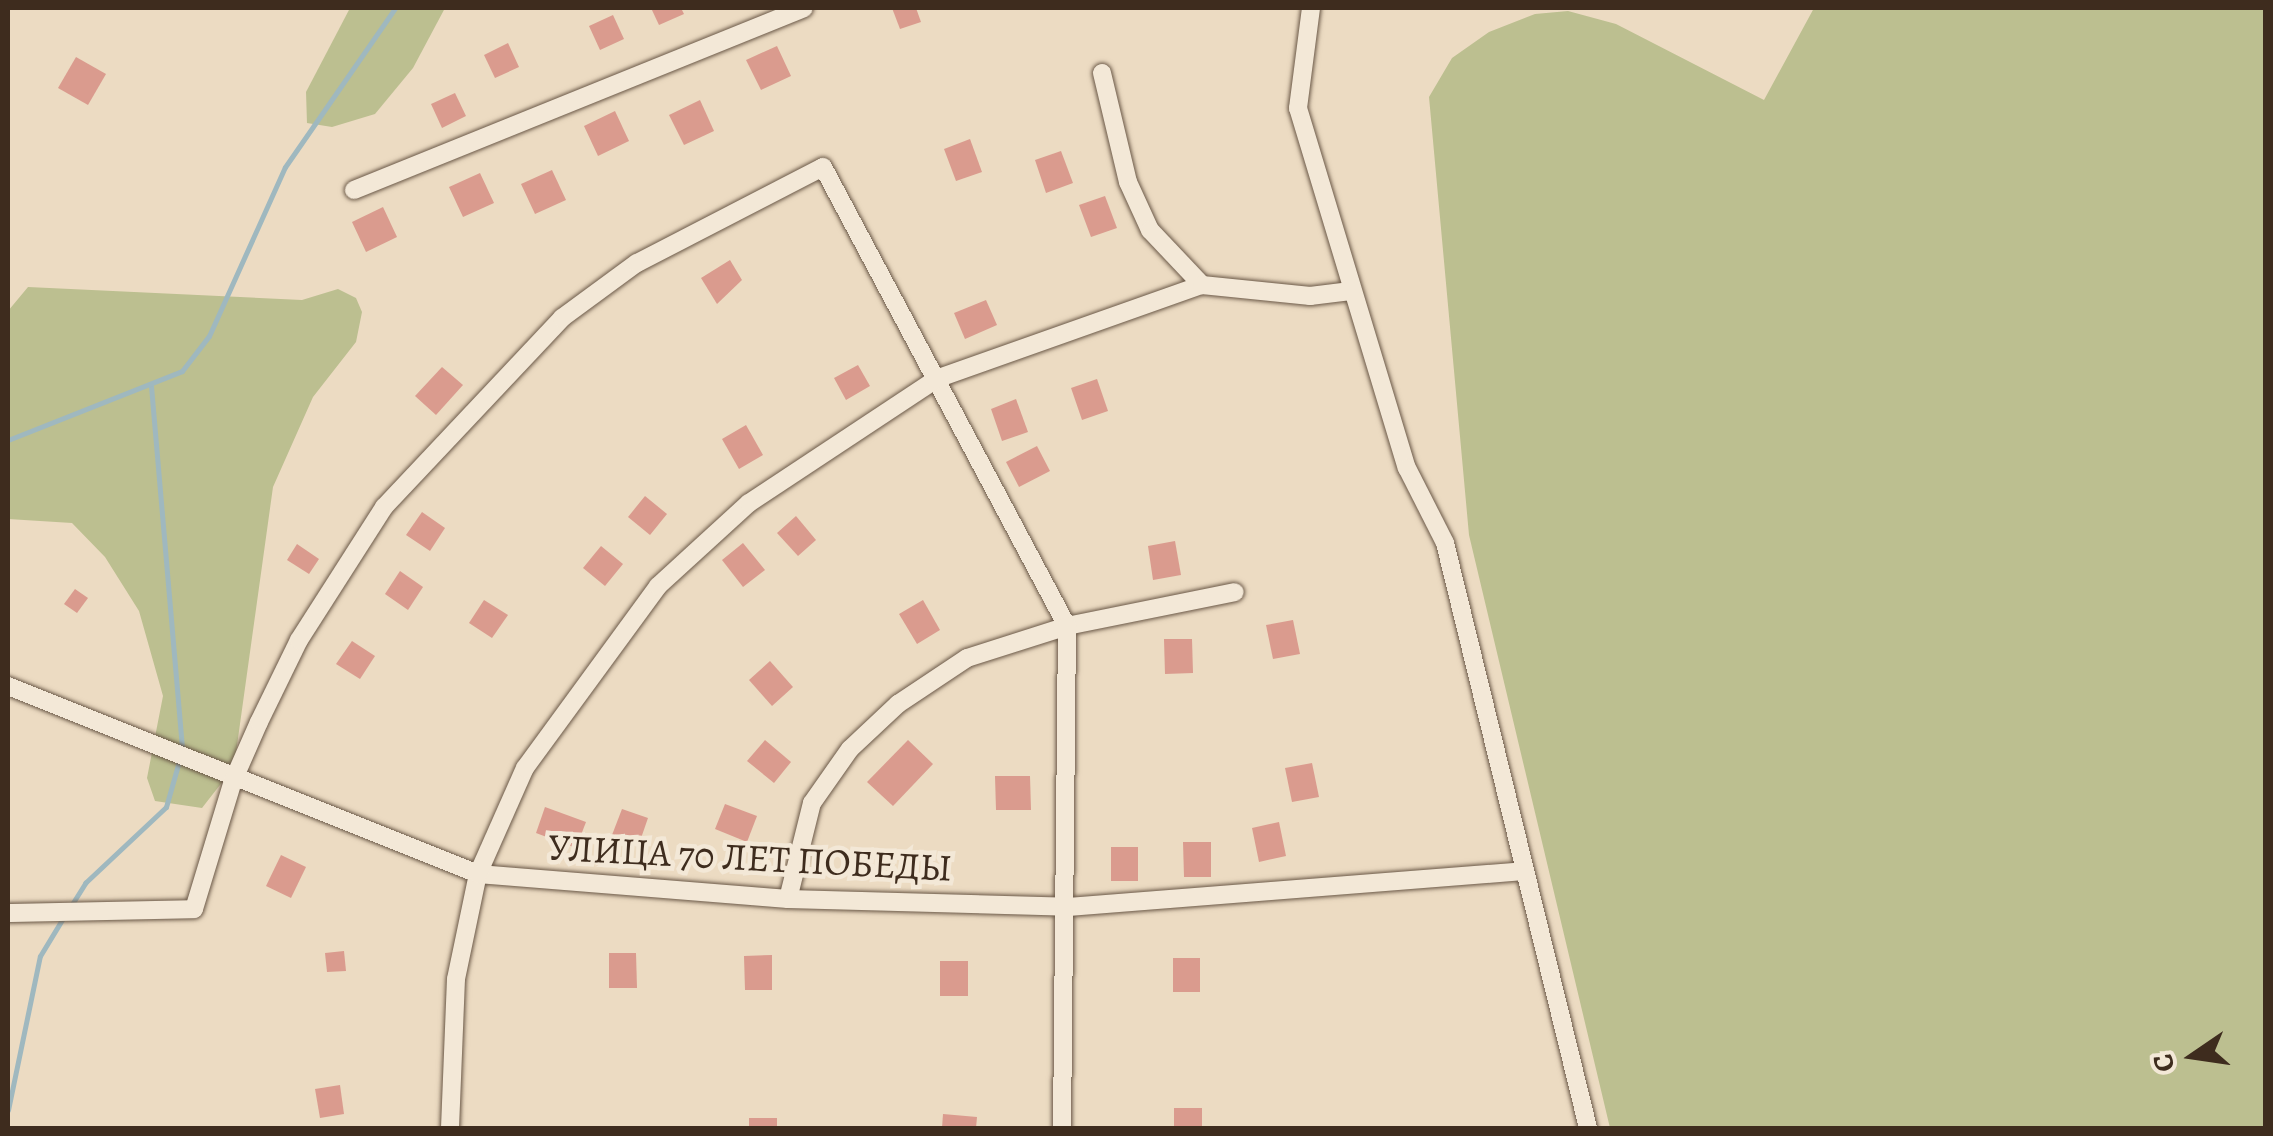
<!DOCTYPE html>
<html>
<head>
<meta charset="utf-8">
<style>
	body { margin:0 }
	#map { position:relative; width:2273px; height:1136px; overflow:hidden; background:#ecdbc2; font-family:Alegreya,serif }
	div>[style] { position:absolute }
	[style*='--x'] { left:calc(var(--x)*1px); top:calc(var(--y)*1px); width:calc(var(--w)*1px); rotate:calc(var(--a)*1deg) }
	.green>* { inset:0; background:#bcbf90 }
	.stream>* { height:5px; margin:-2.5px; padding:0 2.5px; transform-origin:2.5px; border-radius:2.5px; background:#9fb8bf }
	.building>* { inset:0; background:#da9b8e }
	.roads { filter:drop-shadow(0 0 2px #6a5847) drop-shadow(0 0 2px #6a5847) }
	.street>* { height:18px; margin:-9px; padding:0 9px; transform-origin:9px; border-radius:9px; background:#f3e8d7 }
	span { translate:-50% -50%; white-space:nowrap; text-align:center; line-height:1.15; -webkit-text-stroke:9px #f3e8d7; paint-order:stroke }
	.street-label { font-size:38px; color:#3e2c1e }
	.frame { position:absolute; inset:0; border:10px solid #3e2c1e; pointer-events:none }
	.north { position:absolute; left:2143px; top:1006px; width:100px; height:100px; -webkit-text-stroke:8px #f3e8d7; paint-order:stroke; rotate:257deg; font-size:28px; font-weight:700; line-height:40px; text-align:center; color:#3e2c1e }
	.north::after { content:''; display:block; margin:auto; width:35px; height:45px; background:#3e2c1e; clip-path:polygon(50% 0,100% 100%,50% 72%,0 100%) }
</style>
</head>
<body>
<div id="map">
	<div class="green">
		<i style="clip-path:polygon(350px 8px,445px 8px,413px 68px,375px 114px,332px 127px,307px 123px,306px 92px)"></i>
		<i style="clip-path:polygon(1814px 8px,2265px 8px,2265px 1128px,1610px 1128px,1469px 535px,1429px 97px,1452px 58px,1489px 32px,1535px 14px,1568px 11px,1616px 24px,1764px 100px)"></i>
		<i style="clip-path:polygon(28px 287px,302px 300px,338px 289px,356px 298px,362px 312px,356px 342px,313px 397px,273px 487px,234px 767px,202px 808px,155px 801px,147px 778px,163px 696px,139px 611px,105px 557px,72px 523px,8px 519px,8px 311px)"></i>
	</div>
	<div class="stream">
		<i style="--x:151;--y:386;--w:365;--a:85.1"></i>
		<i style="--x:8;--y:440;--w:187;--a:-21.6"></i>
		<i style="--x:182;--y:371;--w:44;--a:-52.4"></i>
		<i style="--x:209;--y:336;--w:185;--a:-65.8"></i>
		<i style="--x:285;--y:167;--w:193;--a:-55.3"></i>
		<i style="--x:69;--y:909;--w:31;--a:-58"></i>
		<i style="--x:85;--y:883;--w:111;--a:-43.2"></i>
		<i style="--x:166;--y:807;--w:48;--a:-74.2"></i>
		<i style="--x:8;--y:1110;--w:157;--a:-78.3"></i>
		<i style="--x:40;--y:956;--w:44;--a:-58.8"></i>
	</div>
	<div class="building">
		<i style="clip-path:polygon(651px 8px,681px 8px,684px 14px,659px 25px)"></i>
		<i style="clip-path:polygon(892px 8px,916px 8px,921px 22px,900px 29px)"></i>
		<i style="clip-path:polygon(613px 15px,624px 39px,600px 50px,589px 26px)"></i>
		<i style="clip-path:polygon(508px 43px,519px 67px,495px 78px,484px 55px)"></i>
		<i style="clip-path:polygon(777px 46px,791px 76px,761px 90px,746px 60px)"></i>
		<i style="clip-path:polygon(76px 57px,106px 74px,88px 105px,58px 88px)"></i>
		<i style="clip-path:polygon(455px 93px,466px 116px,442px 128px,431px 104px)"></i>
		<i style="clip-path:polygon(700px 100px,714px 131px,684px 145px,669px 115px)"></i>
		<i style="clip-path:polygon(615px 111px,629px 141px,598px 156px,584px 126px)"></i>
		<i style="clip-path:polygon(970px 139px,982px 172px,956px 181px,944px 149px)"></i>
		<i style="clip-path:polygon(1061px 151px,1073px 183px,1046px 193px,1035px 160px)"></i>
		<i style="clip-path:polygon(552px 170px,566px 200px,535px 214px,521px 184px)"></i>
		<i style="clip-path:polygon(480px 173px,494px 203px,463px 217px,449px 187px)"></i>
		<i style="clip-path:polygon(1105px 196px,1117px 228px,1091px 237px,1079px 205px)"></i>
		<i style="clip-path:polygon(383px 207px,397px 237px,366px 252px,352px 222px)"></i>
		<i style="clip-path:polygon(730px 260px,742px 280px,717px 304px,701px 278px)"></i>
		<i style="clip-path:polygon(986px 300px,997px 325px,965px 339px,954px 313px)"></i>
		<i style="clip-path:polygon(858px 365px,870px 386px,846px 400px,834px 378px)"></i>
		<i style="clip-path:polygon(442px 367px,463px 385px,436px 415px,415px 396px)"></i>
		<i style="clip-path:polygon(1097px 379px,1108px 411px,1082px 420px,1071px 388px)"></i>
		<i style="clip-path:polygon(1016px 399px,1028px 432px,1002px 441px,991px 409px)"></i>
		<i style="clip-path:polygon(746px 425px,763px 455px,739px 469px,722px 439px)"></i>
		<i style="clip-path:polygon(1037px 446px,1050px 471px,1019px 487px,1006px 462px)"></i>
		<i style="clip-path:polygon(645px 496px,667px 514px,650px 535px,628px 517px)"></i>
		<i style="clip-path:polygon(422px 512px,445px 528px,430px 551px,406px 535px)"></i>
		<i style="clip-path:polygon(796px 516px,816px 540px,798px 556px,777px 533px)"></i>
		<i style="clip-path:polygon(1175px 541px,1181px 575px,1153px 580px,1148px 546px)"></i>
		<i style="clip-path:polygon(743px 543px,765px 570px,743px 587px,722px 560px)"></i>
		<i style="clip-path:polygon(297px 544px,319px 559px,309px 574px,287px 560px)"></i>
		<i style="clip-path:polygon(601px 546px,623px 564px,605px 586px,583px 568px)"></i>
		<i style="clip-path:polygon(400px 571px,423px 587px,408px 610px,385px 594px)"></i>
		<i style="clip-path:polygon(75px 589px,88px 598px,77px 613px,64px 604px)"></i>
		<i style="clip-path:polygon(484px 600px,508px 615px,492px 638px,469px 623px)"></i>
		<i style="clip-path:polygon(923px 600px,940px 630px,917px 644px,899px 614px)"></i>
		<i style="clip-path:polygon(1293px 620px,1300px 654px,1273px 659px,1266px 625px)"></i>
		<i style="clip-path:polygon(1164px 639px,1192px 639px,1193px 673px,1165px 674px)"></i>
		<i style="clip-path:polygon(352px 641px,375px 656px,360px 679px,336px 664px)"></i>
		<i style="clip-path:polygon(770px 661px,793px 687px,772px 706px,749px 680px)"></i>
		<i style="clip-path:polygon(765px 740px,791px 762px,774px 783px,747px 761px)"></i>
		<i style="clip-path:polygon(908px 740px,933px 764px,893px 806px,867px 782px)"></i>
		<i style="clip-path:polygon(1312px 763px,1319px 797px,1292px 802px,1285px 768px)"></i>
		<i style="clip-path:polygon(995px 776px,1030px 776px,1031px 810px,996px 810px)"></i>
		<i style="clip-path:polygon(725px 804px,757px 816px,747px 842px,715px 829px)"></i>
		<i style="clip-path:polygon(545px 807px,586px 822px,576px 848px,536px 833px)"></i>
		<i style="clip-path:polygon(622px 809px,648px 818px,639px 844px,612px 835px)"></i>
		<i style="clip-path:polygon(1279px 822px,1286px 856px,1259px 862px,1252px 828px)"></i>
		<i style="clip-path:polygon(1183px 842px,1211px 842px,1211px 877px,1184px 877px)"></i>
		<i style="clip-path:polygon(1111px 847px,1138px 847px,1138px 881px,1111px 881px)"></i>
		<i style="clip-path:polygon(281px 855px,306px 867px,291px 898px,266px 886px)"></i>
		<i style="clip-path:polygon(344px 951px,346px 971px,327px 972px,325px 953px)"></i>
		<i style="clip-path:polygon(609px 953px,636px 953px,637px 988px,609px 988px)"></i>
		<i style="clip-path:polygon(772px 955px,772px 990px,745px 990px,744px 956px)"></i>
		<i style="clip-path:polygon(1173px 958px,1200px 958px,1200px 992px,1173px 992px)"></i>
		<i style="clip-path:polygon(940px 961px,968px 961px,968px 996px,940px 996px)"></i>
		<i style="clip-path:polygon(340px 1085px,344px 1114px,320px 1118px,315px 1089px)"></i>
		<i style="clip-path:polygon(1174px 1108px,1202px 1108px,1202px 1128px,1174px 1128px)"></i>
		<i style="clip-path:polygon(943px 1114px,977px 1117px,976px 1128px,942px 1128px)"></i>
		<i style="clip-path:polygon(749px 1118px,777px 1118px,777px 1128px,749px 1128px)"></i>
	</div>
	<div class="roads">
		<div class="street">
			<i style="--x:1311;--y:8;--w:101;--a:97.4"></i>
			<i style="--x:1298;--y:108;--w:376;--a:73.2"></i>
			<i style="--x:1407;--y:468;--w:84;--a:63.1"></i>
			<i style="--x:1445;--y:543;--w:602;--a:76.26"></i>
			<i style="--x:1102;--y:73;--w:112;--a:76.6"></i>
			<i style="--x:1128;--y:182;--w:53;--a:65.4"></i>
			<i style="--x:1150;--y:230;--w:76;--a:46.6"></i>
			<i style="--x:354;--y:190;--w:485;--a:-22"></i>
			<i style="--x:8;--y:686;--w:506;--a:21.8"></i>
			<i style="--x:478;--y:874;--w:311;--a:4.6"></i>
			<i style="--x:788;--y:899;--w:280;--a:1.6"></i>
			<i style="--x:1068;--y:907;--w:457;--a:-4.5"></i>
			<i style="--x:788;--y:899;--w:99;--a:-76"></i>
			<i style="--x:812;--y:803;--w:66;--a:-54.9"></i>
			<i style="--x:850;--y:749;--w:66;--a:-43.2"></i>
			<i style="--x:898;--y:704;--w:83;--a:-33.7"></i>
			<i style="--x:967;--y:658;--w:105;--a:-17.7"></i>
			<i style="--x:1067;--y:626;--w:171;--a:-11.4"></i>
			<i style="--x:8;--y:913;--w:186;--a:-1.2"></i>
			<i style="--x:194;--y:909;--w:134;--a:-73.1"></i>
			<i style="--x:233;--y:781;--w:64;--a:-66.2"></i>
			<i style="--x:259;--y:722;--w:91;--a:-64"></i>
			<i style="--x:299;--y:640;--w:158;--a:-57.4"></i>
			<i style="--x:384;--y:507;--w:260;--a:-46.7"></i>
			<i style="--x:562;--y:318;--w:93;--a:-36.3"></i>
			<i style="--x:637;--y:263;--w:209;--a:-27.3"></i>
			<i style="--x:823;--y:167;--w:520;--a:62.01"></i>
			<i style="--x:1067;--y:626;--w:502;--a:90.57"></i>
			<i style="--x:450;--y:1128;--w:149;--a:-87.7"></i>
			<i style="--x:456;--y:979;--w:107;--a:-78.2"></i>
			<i style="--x:478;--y:874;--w:116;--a:-66.1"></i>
			<i style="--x:525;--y:768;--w:225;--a:-53.8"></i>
			<i style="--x:658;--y:586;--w:123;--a:-42.4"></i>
			<i style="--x:749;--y:503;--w:224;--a:-33.5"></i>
			<i style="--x:936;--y:379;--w:282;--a:-19.5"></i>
			<i style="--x:1202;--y:285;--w:109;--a:5.8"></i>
			<i style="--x:1310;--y:296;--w:41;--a:-7"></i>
		</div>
	</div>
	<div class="street-label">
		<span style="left:750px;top:858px;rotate:3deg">УЛИЦА 70 ЛЕТ ПОБЕДЫ</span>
	</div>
	<div class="frame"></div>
	<div class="north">С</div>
</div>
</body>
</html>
